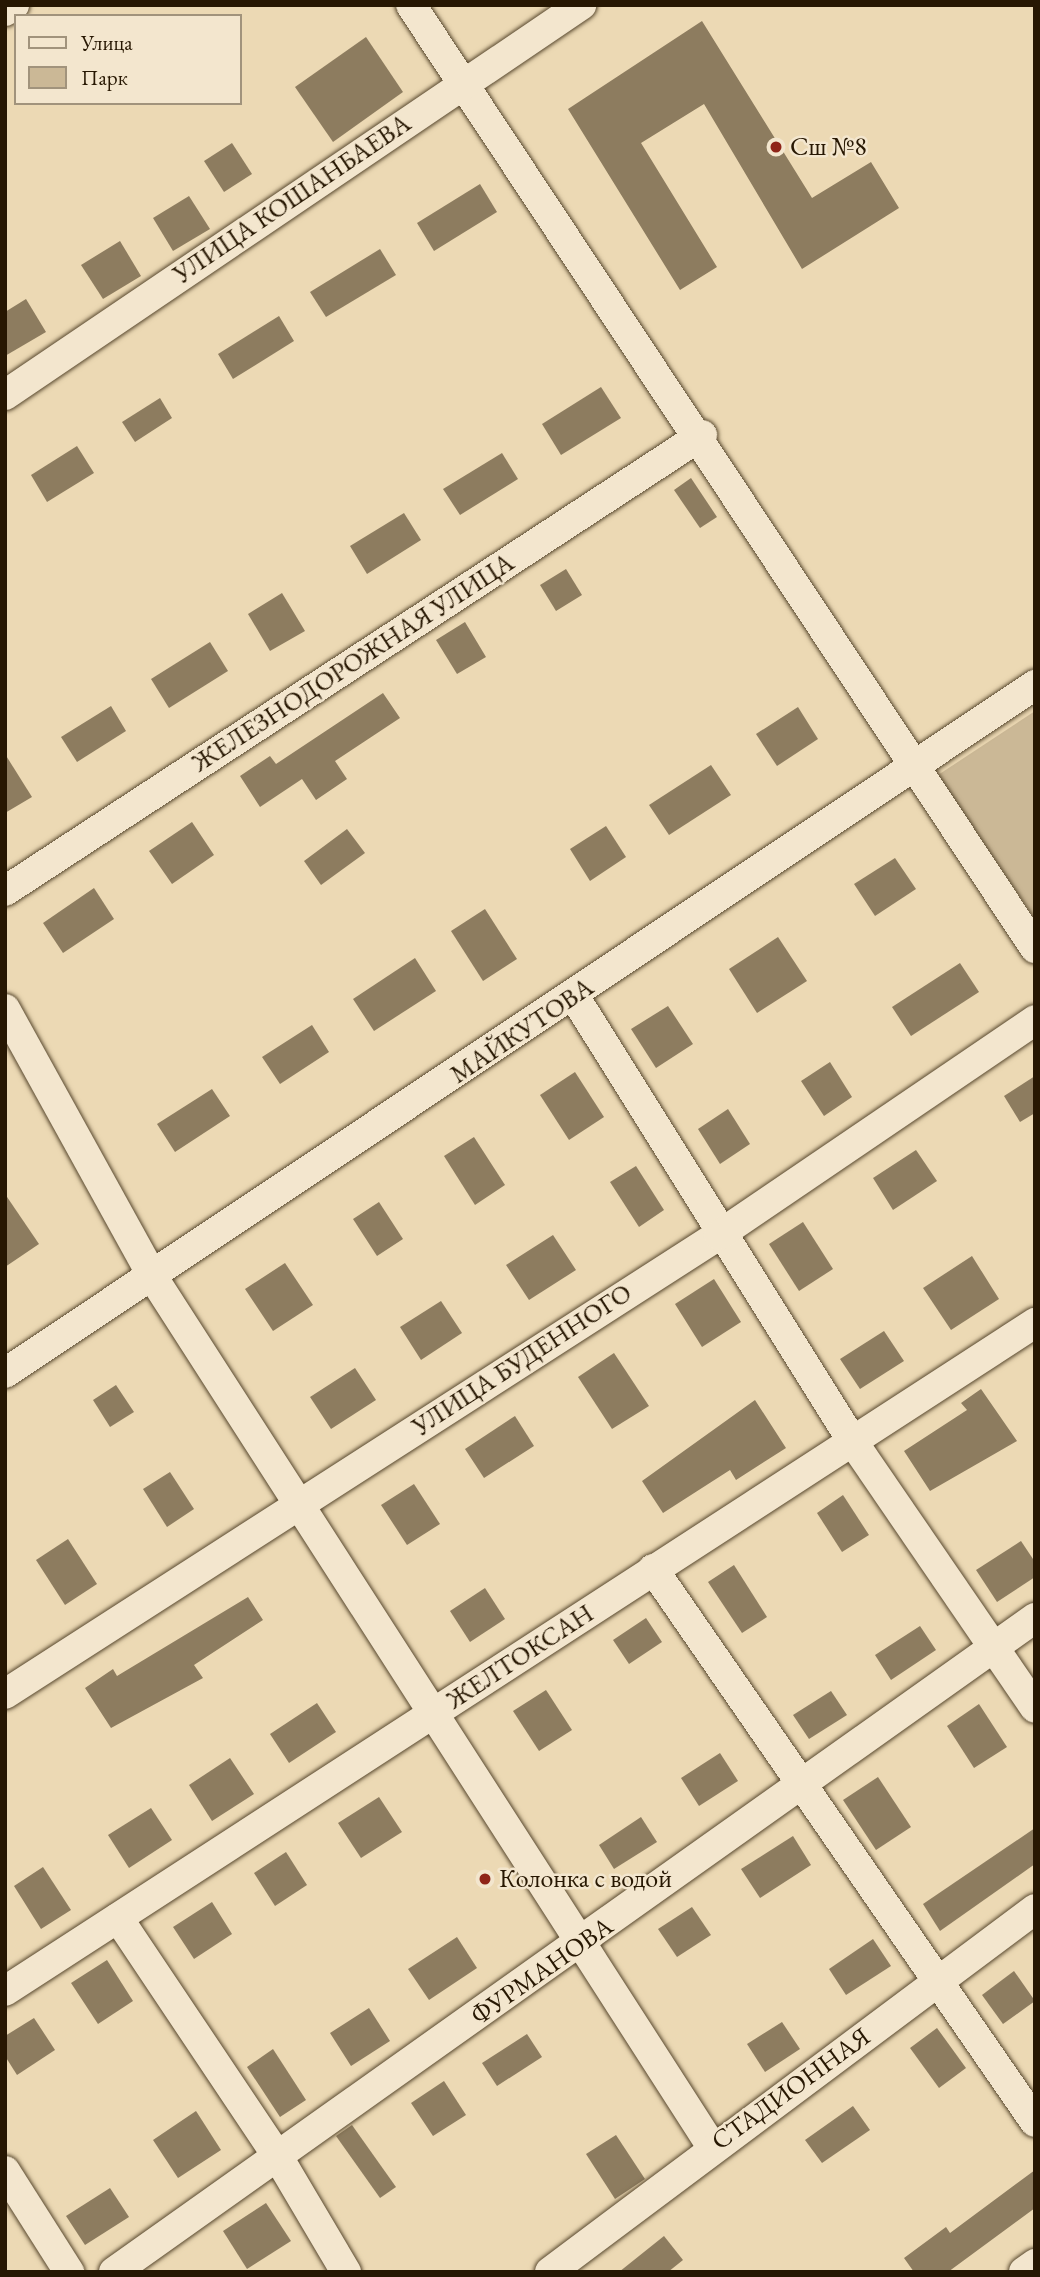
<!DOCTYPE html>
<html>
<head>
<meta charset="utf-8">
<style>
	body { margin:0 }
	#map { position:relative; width:1040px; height:2277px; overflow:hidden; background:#ecd9b4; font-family:"EB Garamond",serif }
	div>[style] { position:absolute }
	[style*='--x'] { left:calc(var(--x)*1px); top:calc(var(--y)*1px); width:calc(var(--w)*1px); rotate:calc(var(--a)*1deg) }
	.green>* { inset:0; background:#cbb896 }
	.building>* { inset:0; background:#8d7c5f }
	.roads { filter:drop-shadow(0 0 2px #58482e) drop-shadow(0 0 2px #58482e) }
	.minor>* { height:30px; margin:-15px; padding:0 15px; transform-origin:15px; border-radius:15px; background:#f3e6ce }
	.dots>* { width:19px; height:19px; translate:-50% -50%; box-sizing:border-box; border:4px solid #f3e6ce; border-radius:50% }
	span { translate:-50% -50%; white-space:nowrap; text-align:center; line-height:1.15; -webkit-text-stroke:5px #f3e6ce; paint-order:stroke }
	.poi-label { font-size:26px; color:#271702 }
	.left { translate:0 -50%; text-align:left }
	.street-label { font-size:26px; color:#271702 }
	.frame { position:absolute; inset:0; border:7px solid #271702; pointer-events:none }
	.legend { position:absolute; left:14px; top:14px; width:228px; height:91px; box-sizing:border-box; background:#f3e6ce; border:2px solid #a1937c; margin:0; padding:9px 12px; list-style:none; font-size:21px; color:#271702 }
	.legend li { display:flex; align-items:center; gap:14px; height:35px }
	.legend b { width:35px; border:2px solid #a1937c }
</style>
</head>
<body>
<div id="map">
	<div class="green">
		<i style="clip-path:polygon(1035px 711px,1035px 919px,938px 775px)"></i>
	</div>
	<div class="building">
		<i style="clip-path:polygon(702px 21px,812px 198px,871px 162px,899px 208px,802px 269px,704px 104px,641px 143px,717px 267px,680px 290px,568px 109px)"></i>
		<i style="clip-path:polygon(366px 37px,403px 92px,333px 142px,295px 87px)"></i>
		<i style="clip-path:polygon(232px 143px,252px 174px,224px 192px,204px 161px)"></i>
		<i style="clip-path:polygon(480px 184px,497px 212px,434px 251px,417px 223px)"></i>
		<i style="clip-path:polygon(189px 196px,210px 229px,173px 251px,153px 218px)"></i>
		<i style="clip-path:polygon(120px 241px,141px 276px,103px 299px,81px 265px)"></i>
		<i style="clip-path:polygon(380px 249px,396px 275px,326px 317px,310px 292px)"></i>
		<i style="clip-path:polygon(26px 299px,46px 332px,5px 356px,5px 312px)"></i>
		<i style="clip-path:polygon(279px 316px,294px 341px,233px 379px,218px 354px)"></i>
		<i style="clip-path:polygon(601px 387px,621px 418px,561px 455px,542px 424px)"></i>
		<i style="clip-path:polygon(160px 398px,172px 418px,135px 442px,122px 422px)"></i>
		<i style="clip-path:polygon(77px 446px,94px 473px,47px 502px,31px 475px)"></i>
		<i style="clip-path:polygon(502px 453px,518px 479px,460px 515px,443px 489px)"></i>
		<i style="clip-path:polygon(691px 478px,717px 517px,700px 528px,674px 490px)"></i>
		<i style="clip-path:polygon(404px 513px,421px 540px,367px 574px,350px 546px)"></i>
		<i style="clip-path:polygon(566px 569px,582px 595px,556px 611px,540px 585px)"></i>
		<i style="clip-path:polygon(282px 593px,305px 631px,270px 651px,248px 614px)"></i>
		<i style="clip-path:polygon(465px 622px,486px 657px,457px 674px,436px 640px)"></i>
		<i style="clip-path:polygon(210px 642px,228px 671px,169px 708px,151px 679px)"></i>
		<i style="clip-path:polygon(383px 693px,400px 718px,335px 761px,347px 779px,316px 800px,302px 779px,260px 807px,240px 776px,270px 756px,276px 764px)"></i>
		<i style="clip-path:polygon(111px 706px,126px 731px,77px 762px,61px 737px)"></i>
		<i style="clip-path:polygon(798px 707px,818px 739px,777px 766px,756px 734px)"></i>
		<i style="clip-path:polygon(5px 754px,32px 797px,5px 813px)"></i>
		<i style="clip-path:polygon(711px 765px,731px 795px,669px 835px,649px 805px)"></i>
		<i style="clip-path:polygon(192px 822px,214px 855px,172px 884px,149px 851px)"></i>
		<i style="clip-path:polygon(606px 826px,626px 857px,590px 881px,570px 849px)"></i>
		<i style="clip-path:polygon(347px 829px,365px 853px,321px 885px,304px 861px)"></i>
		<i style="clip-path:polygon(895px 858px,916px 889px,875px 916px,854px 884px)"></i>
		<i style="clip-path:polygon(94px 888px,114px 919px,63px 953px,43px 923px)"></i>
		<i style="clip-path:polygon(485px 909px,517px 959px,483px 981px,451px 931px)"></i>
		<i style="clip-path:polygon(778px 937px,807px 981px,757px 1013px,729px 969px)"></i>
		<i style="clip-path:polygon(415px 958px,436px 991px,374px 1031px,353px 999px)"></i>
		<i style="clip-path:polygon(960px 963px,979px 992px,911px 1036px,892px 1007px)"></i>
		<i style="clip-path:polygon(668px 1006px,693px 1044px,656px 1068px,631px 1029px)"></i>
		<i style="clip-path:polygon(312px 1025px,329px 1052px,280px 1084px,262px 1057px)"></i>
		<i style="clip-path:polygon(830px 1062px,852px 1097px,824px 1116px,801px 1081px)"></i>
		<i style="clip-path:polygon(575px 1072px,604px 1117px,569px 1140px,540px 1095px)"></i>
		<i style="clip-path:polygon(1035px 1076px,1035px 1113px,1020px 1122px,1004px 1096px)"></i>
		<i style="clip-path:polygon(212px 1089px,230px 1116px,175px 1152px,157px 1124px)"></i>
		<i style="clip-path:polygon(728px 1109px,750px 1144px,720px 1164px,698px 1129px)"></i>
		<i style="clip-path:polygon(474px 1137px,505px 1185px,475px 1205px,444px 1156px)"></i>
		<i style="clip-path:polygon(916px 1150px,937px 1181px,893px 1210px,873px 1178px)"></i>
		<i style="clip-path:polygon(636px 1166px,664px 1210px,639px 1227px,610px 1182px)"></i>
		<i style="clip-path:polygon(5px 1194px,39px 1244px,5px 1267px)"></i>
		<i style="clip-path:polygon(379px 1202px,403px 1239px,377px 1256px,353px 1219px)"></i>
		<i style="clip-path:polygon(803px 1222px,833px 1269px,799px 1291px,769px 1244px)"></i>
		<i style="clip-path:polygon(553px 1235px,576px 1270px,529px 1300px,506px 1265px)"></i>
		<i style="clip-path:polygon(972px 1256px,999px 1299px,951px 1330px,923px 1288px)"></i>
		<i style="clip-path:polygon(285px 1263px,313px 1305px,273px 1331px,245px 1289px)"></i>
		<i style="clip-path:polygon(714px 1279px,741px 1322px,702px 1347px,675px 1304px)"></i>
		<i style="clip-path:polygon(441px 1301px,462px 1333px,421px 1360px,400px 1327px)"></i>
		<i style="clip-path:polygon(884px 1331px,904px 1361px,860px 1389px,840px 1359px)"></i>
		<i style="clip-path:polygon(614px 1353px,649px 1406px,612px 1429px,578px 1377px)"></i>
		<i style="clip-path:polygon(355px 1368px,376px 1400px,331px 1429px,310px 1397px)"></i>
		<i style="clip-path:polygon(116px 1385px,134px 1412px,110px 1427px,93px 1400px)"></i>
		<i style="clip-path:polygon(981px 1389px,1017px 1441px,930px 1491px,904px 1451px,967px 1410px,961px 1403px)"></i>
		<i style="clip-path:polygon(755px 1400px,786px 1448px,736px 1480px,730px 1470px,663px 1513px,642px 1481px)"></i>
		<i style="clip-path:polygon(515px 1416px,534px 1446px,484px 1478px,465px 1449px)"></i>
		<i style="clip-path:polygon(170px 1472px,194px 1509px,167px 1527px,143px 1489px)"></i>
		<i style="clip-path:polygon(414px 1484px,440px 1524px,407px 1545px,381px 1505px)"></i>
		<i style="clip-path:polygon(843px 1495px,869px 1535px,842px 1552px,817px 1513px)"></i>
		<i style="clip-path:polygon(68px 1539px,97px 1584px,65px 1605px,36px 1560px)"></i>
		<i style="clip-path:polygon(1021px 1541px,1035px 1562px,1035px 1577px,997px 1602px,976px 1570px)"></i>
		<i style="clip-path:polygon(734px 1565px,767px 1617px,742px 1633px,708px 1582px)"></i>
		<i style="clip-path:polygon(485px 1588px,505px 1619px,470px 1642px,450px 1611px)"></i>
		<i style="clip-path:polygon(248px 1597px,263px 1620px,194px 1665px,203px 1678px,111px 1728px,85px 1688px,113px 1669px,117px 1676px)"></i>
		<i style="clip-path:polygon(646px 1618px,662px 1642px,629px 1664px,613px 1640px)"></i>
		<i style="clip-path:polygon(920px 1626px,936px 1650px,891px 1680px,875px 1655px)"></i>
		<i style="clip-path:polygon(546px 1690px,572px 1730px,539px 1751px,513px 1711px)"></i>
		<i style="clip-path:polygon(831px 1691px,847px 1715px,809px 1739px,793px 1715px)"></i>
		<i style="clip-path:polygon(317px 1703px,336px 1732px,289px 1763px,270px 1734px)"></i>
		<i style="clip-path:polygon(979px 1704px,1007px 1747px,974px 1768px,947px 1726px)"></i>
		<i style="clip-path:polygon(720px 1753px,738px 1781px,699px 1806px,681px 1778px)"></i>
		<i style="clip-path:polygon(230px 1758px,254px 1794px,212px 1821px,189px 1785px)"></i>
		<i style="clip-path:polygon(878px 1777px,911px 1827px,876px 1850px,843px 1800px)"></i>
		<i style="clip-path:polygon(379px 1797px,402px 1832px,361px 1858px,338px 1823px)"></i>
		<i style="clip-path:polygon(151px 1808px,172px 1840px,129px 1868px,108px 1835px)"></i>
		<i style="clip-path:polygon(641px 1817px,657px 1842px,614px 1869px,599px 1845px)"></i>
		<i style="clip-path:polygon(1035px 1828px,1035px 1864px,940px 1931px,923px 1904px)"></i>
		<i style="clip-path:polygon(793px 1836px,811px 1865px,760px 1898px,741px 1869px)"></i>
		<i style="clip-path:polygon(286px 1852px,307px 1885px,275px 1906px,254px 1873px)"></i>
		<i style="clip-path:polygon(43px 1867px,71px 1910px,41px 1929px,14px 1886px)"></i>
		<i style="clip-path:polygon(212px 1902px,232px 1934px,194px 1959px,173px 1927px)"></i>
		<i style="clip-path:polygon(692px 1907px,711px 1935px,677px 1957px,658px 1929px)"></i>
		<i style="clip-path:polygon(457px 1937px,477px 1968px,429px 2000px,408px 1969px)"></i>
		<i style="clip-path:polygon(873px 1939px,891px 1966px,846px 1995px,829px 1969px)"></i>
		<i style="clip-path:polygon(107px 1960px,133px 2001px,98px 2024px,71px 1983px)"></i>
		<i style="clip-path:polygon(1014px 1971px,1035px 2001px,1003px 2024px,982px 1995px)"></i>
		<i style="clip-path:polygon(369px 2008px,390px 2041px,351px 2066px,330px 2033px)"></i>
		<i style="clip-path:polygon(34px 2018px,55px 2050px,17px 2075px,5px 2056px,5px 2036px)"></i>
		<i style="clip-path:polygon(782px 2022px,800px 2049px,765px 2072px,747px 2044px)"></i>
		<i style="clip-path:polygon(937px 2028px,966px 2068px,939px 2088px,910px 2048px)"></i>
		<i style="clip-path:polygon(527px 2034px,542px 2057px,497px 2086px,482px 2063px)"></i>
		<i style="clip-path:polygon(273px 2049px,306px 2100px,280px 2117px,247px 2067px)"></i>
		<i style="clip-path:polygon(444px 2081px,466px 2115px,433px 2136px,411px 2103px)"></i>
		<i style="clip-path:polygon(853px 2106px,870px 2130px,822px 2163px,805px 2140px)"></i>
		<i style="clip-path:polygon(196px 2111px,221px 2150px,178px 2178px,153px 2140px)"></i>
		<i style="clip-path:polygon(352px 2125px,396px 2187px,380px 2198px,336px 2136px)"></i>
		<i style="clip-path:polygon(616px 2135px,645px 2179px,615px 2199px,586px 2154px)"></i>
		<i style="clip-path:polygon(1035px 2170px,1035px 2208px,948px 2272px,914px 2272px,904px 2258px,946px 2227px,950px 2233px)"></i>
		<i style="clip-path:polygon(110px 2188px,129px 2217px,85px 2245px,66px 2216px)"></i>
		<i style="clip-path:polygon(266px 2203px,291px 2241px,247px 2269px,223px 2231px)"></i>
		<i style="clip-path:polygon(664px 2236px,683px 2260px,668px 2272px,619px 2272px)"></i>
	</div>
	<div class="roads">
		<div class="minor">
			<i style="--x:411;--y:5;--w:1131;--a:56.51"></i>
			<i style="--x:5;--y:11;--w:11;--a:-34"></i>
			<i style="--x:5;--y:395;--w:696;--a:-34.1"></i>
			<i style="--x:5;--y:891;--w:833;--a:-33.19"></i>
			<i style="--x:574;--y:996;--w:526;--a:57.97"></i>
			<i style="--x:853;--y:1442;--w:322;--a:55.6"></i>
			<i style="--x:5;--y:1009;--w:308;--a:61.1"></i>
			<i style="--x:154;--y:1279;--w:1032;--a:57.26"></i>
			<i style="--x:5;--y:1373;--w:1239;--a:-33.74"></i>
			<i style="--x:653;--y:1569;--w:672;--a:55.36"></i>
			<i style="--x:5;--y:1694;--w:849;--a:-32.74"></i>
			<i style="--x:719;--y:1235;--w:382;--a:-34.2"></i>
			<i style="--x:118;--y:1918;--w:288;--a:56.2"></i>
			<i style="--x:278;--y:2157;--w:134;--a:59.4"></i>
			<i style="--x:5;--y:1991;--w:1228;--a:-32.97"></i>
			<i style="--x:5;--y:2171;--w:120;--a:57.6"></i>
			<i style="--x:114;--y:2272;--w:1130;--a:-35.38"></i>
			<i style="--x:550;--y:2272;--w:606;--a:-36.81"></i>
			<i style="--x:1024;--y:2272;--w:14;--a:-36"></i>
		</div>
	</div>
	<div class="dots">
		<i style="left:776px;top:147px;background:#8f2418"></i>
		<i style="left:485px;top:1879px;background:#8f2418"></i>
	</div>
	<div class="poi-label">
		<span class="left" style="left:790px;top:147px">Сш №8</span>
		<span class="left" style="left:499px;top:1879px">Колонка с водой</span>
	</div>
	<div class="street-label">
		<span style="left:292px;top:199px;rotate:-34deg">УЛИЦА КОШАНБАЕВА</span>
		<span style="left:353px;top:663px;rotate:-33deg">ЖЕЛЕЗНОДОРОЖНАЯ УЛИЦА</span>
		<span style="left:522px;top:1031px;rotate:-34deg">МАЙКУТОВА</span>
		<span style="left:522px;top:1360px;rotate:-33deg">УЛИЦА БУДЕННОГО</span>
		<span style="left:520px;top:1657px;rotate:-33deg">ЖЕЛТОКСАН</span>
		<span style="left:542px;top:1971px;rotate:-35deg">ФУРМАНОВА</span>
		<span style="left:791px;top:2089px;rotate:-36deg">СТАДИОННАЯ</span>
	</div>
	<div class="frame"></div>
	<ul class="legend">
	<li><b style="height:9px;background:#f3e6ce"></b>Улица</li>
	<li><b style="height:19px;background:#cbb896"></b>Парк</li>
	</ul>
</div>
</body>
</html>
